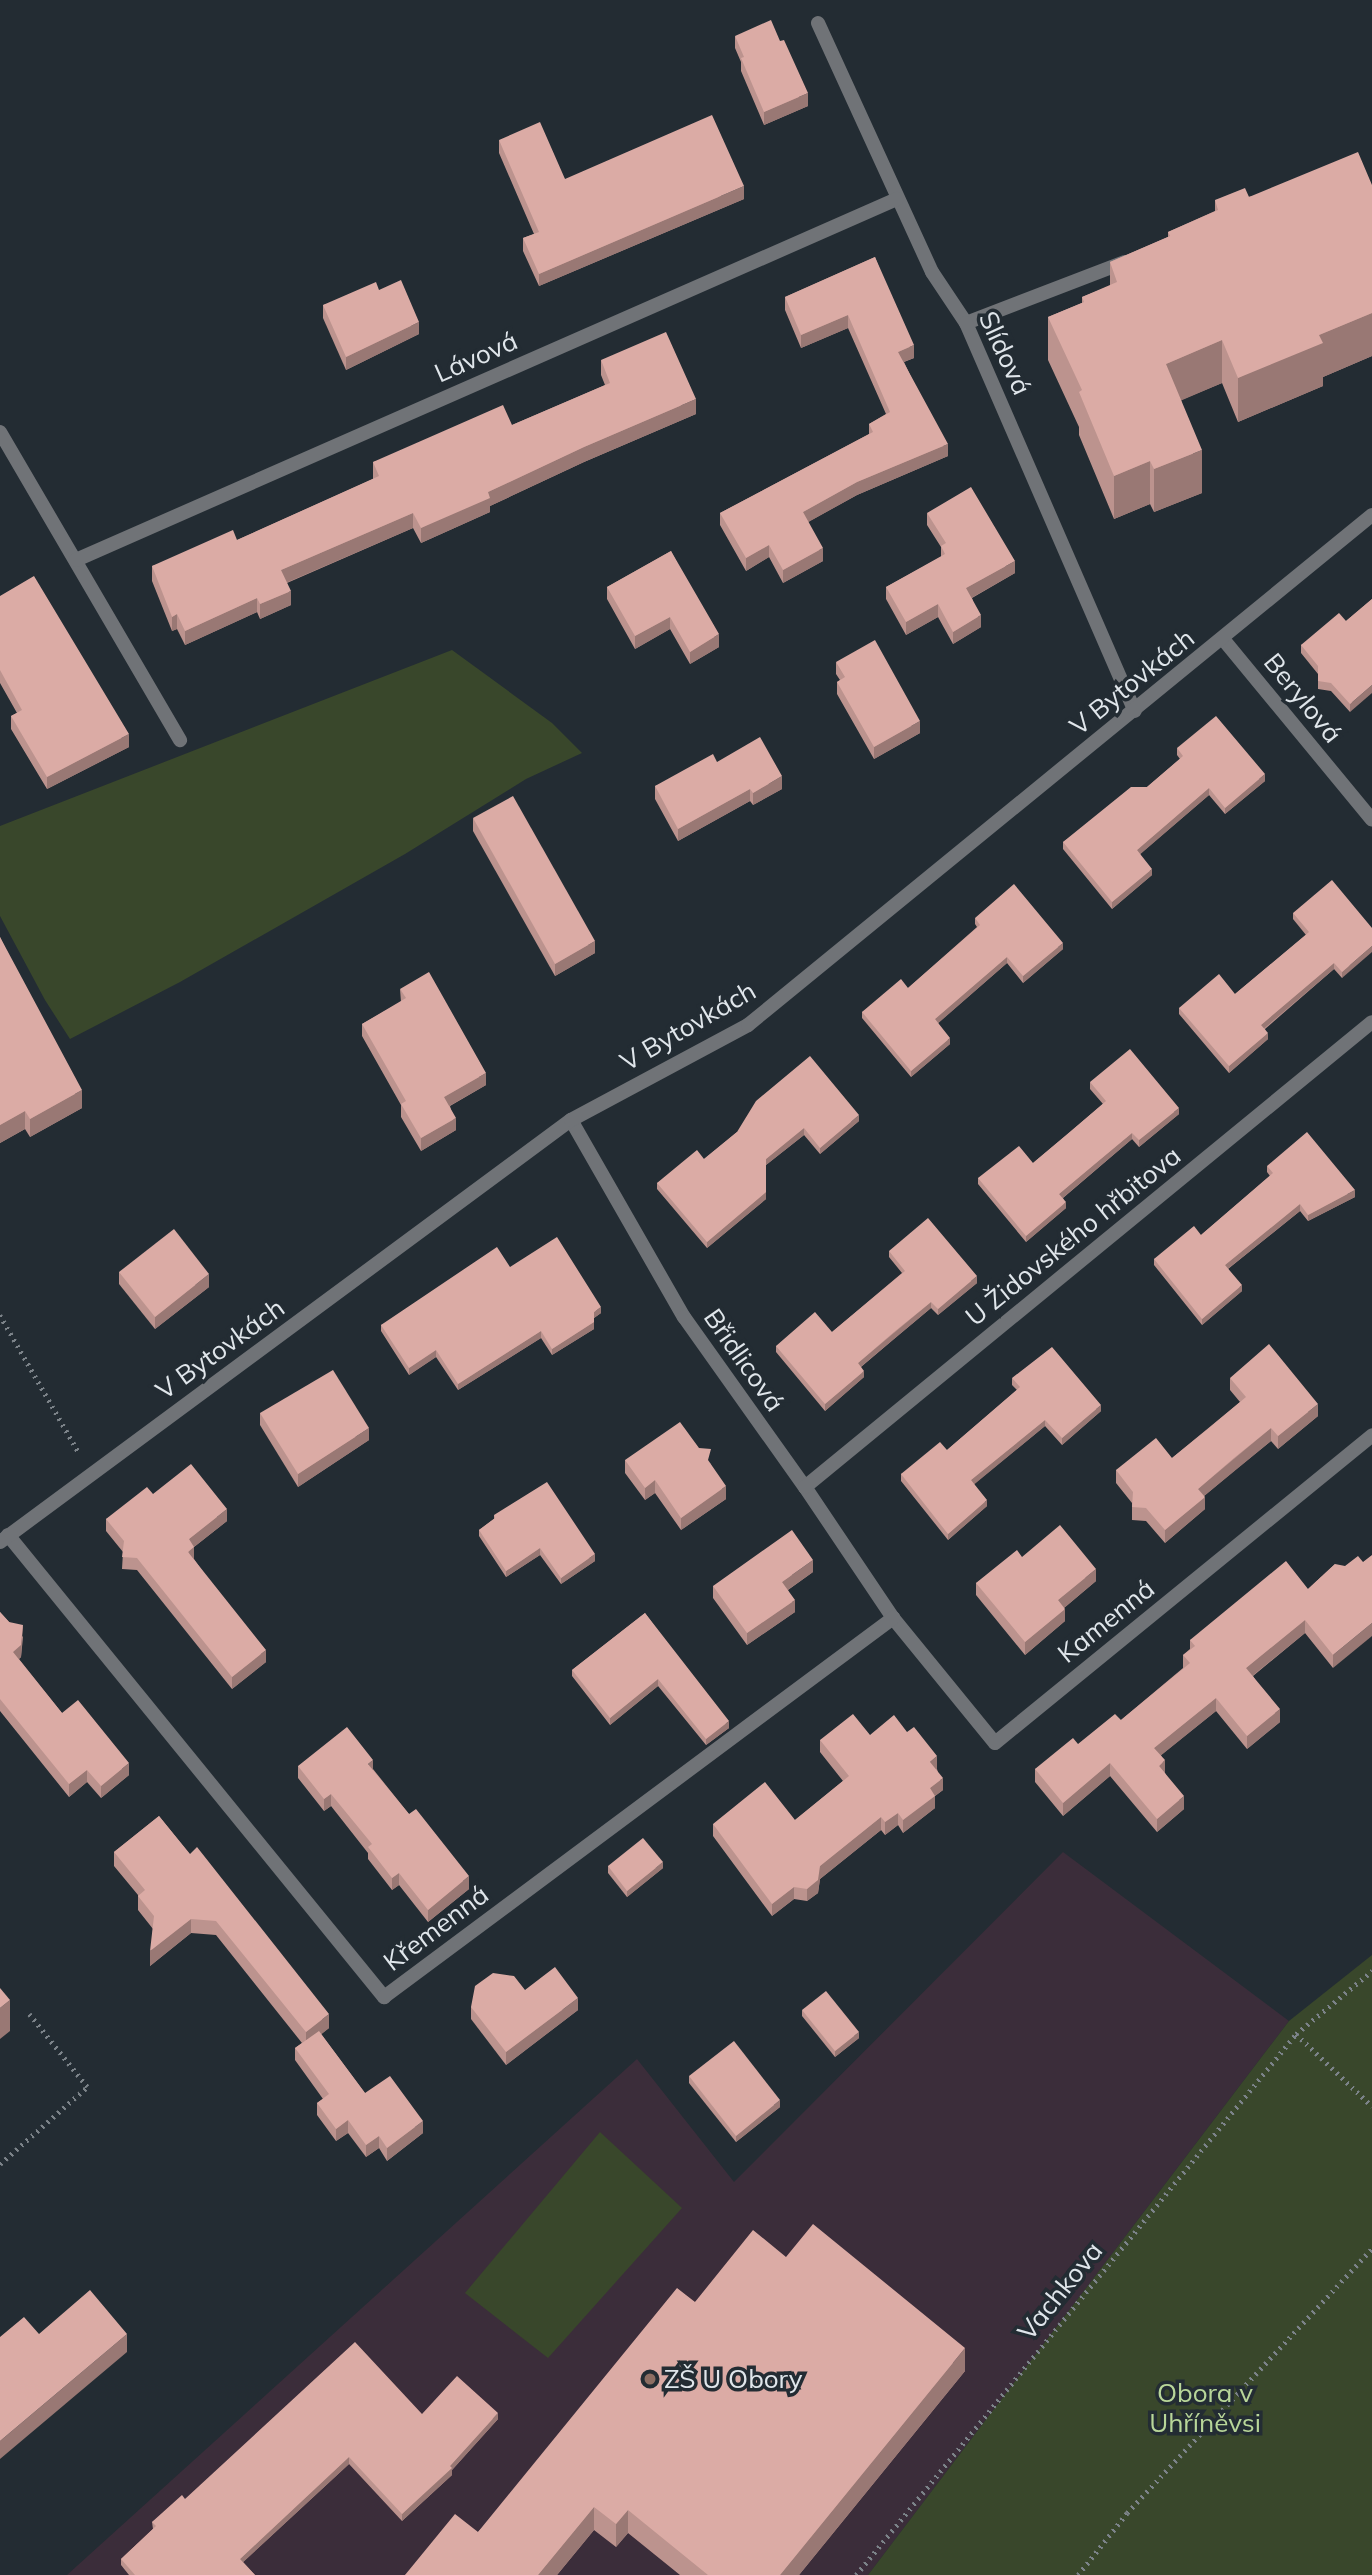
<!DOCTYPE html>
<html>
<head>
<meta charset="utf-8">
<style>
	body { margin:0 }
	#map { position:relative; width:1372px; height:2575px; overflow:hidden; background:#232c33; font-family:Mulish,sans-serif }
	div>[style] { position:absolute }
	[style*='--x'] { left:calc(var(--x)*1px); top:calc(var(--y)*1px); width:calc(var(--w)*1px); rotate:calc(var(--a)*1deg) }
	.education>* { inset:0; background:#3b2d3a }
	.green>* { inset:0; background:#39472b }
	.path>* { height:4.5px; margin-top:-2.25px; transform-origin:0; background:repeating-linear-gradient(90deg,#7c8389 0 2px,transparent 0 7px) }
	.service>* { height:14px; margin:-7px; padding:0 7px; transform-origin:7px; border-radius:7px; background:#707377 }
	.minor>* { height:14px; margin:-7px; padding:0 7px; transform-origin:7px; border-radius:7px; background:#707377 }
	.wall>* { inset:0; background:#bc938e }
	.shaded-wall>* { inset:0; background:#997874 }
	.building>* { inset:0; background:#dbaba5 }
	.dots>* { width:19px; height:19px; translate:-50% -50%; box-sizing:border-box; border:4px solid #232c33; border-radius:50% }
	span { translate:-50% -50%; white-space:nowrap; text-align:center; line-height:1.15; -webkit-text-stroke:7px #232c33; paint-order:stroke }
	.street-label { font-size:26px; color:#e0e6eb }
	.poi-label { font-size:26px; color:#e0e6eb }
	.left { translate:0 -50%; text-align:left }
	.park-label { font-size:26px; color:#b8d699 }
</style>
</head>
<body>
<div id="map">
	<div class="education">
		<i style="clip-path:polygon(1063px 1852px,1289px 2021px,868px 2575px,67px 2575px,637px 2059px,734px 2182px)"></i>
	</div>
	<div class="green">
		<i style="clip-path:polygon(452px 650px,552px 723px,582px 753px,526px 779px,405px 854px,180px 982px,70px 1039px,45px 1000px,0 916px,0 826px)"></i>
		<i style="clip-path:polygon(1372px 1955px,1372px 2575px,868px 2575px,1289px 2021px)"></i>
		<i style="clip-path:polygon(600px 2132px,682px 2208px,548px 2358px,465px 2293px)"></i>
	</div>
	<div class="path">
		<i style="--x:0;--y:1315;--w:157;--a:60.2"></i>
		<i style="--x:1296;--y:2034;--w:105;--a:43.5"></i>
		<i style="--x:0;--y:2164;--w:116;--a:-41.5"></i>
		<i style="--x:87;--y:2087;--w:93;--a:-128.5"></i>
		<i style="--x:856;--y:2575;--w:697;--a:-50.88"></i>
		<i style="--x:1296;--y:2034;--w:99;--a:-39.7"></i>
		<i style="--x:1078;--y:2575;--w:79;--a:-51.7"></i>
		<i style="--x:1127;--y:2513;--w:361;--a:-47.2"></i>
	</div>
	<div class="service">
		<i style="--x:966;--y:323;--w:170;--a:-21"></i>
	</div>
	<div class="minor">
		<i style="--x:818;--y:23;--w:274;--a:65.4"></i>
		<i style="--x:932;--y:272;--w:61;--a:56.3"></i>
		<i style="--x:966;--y:323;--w:423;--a:66.5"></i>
		<i style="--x:0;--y:432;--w:357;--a:59.7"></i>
		<i style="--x:76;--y:560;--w:897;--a:-23.74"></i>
		<i style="--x:1223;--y:639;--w:234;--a:50.5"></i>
		<i style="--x:571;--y:1120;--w:227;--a:60.2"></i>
		<i style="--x:684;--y:1317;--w:209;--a:54.6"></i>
		<i style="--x:805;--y:1487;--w:158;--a:56.1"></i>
		<i style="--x:893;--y:1618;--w:161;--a:50.8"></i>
		<i style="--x:995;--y:1743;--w:487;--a:-39.2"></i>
		<i style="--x:805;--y:1487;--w:733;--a:-39.36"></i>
		<i style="--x:8;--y:1535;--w:596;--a:50.86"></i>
		<i style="--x:384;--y:1997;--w:635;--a:-36.67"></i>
		<i style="--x:0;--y:1542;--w:710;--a:-36.47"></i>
		<i style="--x:571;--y:1120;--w:201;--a:-28.2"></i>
		<i style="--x:748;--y:1025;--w:806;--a:-39.26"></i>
	</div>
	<div class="wall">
		<i style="clip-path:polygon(735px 36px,808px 106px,764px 125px,741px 71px,741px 62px,735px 48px)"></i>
		<i style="clip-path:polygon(499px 140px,565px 179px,744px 199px,539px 286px,523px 251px,523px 238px,534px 234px,499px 153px)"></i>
		<i style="clip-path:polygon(1372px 185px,1372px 356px,1323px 377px,1323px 386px,1238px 422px,1222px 383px,1181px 400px,1202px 493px,1154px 512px,1150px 504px,1114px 519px,1079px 435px,1079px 427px,1048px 360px,1048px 317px,1082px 303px,1082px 297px,1110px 286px,1110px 262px,1168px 237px,1168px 232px,1215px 211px,1215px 200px)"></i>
		<i style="clip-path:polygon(875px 257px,914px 358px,904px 362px,948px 456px,857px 495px,808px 522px,823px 561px,783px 583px,769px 557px,746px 571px,720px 525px,720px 513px,869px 434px,869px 424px,886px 414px,848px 328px,801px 348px,785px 310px,785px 297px)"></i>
		<i style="clip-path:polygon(379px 290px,419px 334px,346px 370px,323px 318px,323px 305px)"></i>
		<i style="clip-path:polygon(601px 360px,696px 414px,584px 462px,490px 506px,490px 512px,421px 543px,413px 528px,287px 583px,291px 605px,260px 619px,257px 612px,185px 645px,177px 629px,172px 631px,152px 581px,152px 566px,237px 540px,373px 479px,373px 462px,512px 425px,605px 385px,601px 375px)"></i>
		<i style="clip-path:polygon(927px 513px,1015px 573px,972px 598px,981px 627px,953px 644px,938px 617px,906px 635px,886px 599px,886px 587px,941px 557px,941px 547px,927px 525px)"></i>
		<i style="clip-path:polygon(671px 551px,719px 647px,690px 664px,670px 629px,635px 649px,607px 599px,607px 587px)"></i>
		<i style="clip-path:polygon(0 596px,129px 747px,47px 789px,11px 729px,11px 716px,17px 713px,0 683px)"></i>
		<i style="clip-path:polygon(1372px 599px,1350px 712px,1331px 691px,1318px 689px,1318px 674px,1301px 653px,1301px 645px,1346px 621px)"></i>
		<i style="clip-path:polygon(836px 662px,920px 733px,874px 759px,837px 694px,837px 682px,840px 680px,836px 674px)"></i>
		<i style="clip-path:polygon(1177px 748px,1265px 781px,1225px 814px,1209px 795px,1140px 854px,1152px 875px,1112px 909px,1063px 849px,1063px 842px,1147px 787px,1180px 759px,1177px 755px)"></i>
		<i style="clip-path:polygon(717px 762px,782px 789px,753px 805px,750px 801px,678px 841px,655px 799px,655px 786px)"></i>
		<i style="clip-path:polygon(473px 818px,595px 953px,555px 976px,473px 831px)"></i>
		<i style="clip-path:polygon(1293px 913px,1372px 928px,1342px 978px,1334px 969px,1265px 1029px,1268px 1039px,1229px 1073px,1179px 1014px,1179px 1008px,1235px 994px,1306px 935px,1293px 919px)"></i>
		<i style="clip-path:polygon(975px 918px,1063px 949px,1023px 983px,1007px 963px,938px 1023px,950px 1044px,911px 1077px,862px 1018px,862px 1012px,908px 988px,977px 927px,975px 924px)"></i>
		<i style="clip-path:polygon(0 937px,82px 1108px,30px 1137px,25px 1129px,0 1143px)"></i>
		<i style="clip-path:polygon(400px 989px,486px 1085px,450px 1106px,456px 1130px,421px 1151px,401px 1117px,401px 1105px,362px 1036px,362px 1024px,401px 1002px)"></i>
		<i style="clip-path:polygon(1090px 1082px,1179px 1114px,1139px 1147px,1132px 1139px,1063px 1198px,1066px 1208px,1026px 1242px,978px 1184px,978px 1178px,1033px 1163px,1103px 1104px,1090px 1089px)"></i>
		<i style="clip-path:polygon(859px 1121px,820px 1154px,804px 1135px,766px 1165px,766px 1199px,707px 1248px,657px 1189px,657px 1183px,704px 1159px,737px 1132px)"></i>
		<i style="clip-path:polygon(1267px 1166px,1355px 1197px,1308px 1221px,1300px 1211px,1228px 1269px,1242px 1291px,1202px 1325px,1154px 1265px,1154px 1259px,1201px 1235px,1270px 1176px,1267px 1172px)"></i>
		<i style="clip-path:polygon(889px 1251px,977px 1283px,938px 1315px,931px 1308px,894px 1339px,861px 1367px,864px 1377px,825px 1411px,776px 1352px,776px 1346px,832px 1332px,902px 1273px,889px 1257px)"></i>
		<i style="clip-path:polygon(510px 1267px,601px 1313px,594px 1318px,594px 1329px,552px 1355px,541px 1338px,458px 1390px,436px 1357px,409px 1375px,381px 1331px,381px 1325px)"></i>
		<i style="clip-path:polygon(119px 1272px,209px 1287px,155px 1329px,119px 1284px)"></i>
		<i style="clip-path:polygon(1012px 1378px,1101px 1411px,1062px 1445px,1045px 1426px,974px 1484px,987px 1506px,948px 1540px,901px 1481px,901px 1474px,947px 1450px,1017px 1390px,1012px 1385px)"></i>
		<i style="clip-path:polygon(1230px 1378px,1318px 1416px,1278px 1449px,1271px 1441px,1234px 1471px,1204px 1496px,1205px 1509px,1165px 1543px,1146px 1521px,1132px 1520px,1132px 1503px,1116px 1483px,1116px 1470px,1172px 1458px,1240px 1402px,1230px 1390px)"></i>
		<i style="clip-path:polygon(260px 1413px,369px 1440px,298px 1487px,260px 1425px)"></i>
		<i style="clip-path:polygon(625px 1460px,710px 1463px,726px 1499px,681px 1530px,655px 1493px,645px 1500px,625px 1473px)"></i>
		<i style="clip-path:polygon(153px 1494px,227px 1521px,194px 1547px,194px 1559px,266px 1662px,232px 1689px,137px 1570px,122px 1569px,123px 1552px,106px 1531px,106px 1519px)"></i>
		<i style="clip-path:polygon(494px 1515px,595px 1561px,561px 1584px,540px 1555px,506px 1577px,479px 1536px,479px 1530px,494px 1519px)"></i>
		<i style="clip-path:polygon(1022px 1557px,1096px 1581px,1064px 1608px,1065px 1621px,1025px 1655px,976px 1595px,976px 1583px)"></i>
		<i style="clip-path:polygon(1335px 1564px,1333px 1668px,1305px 1633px,1253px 1676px,1280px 1722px,1247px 1749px,1216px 1711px,1161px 1755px,1165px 1773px,1184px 1809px,1157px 1832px,1110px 1776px,1063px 1816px,1035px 1782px,1035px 1769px,1121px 1720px,1183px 1668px,1183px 1655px,1190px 1649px,1190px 1640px,1308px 1589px)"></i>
		<i style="clip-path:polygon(813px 1572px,788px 1590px,795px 1612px,747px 1645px,713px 1598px,713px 1586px)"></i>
		<i style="clip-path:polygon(0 1612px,23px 1637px,21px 1657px,19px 1659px,62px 1713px,129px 1775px,101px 1798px,87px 1782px,69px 1797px,0 1711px)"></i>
		<i style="clip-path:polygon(645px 1613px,729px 1728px,706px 1745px,658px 1686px,610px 1725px,572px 1676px,572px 1670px)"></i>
		<i style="clip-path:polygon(870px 1735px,937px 1769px,943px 1790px,935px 1796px,935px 1808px,903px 1833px,898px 1825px,885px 1835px,881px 1830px,820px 1879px,818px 1893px,807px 1901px,794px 1899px,772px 1916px,713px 1836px,713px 1824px,795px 1820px,843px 1781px,820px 1752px,820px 1740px)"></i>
		<i style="clip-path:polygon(298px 1766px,373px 1769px,469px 1889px,428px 1922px,399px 1885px,392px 1890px,368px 1859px,368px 1853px,331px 1806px,324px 1811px,298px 1778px)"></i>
		<i style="clip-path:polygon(159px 1816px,329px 2028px,321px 2034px,365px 2093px,423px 2133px,387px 2161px,379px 2148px,366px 2157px,348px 2133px,336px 2141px,317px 2115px,317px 2103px,323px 2099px,295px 2060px,295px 2048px,302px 2043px,216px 1935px,191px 1933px,150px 1966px,153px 1929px,138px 1910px,138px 1895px,114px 1866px,114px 1852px)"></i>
		<i style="clip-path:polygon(608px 1866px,663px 1868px,627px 1897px,608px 1873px)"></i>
		<i style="clip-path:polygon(471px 2007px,578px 2010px,506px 2065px,471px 2019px)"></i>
		<i style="clip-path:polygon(802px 2010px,859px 2038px,835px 2057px,802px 2016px)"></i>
		<i style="clip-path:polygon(689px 2076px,780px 2107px,736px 2142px,689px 2083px)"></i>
		<i style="clip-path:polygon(786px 2257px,965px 2371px,799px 2575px,680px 2575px,628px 2533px,616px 2547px,594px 2530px,557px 2575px,405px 2575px,478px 2532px,695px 2302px)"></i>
		<i style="clip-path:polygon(422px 2414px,498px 2419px,452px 2470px,452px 2475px,402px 2521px,349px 2464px,243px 2562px,255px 2575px,129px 2575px,121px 2565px,121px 2559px,153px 2529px,152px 2522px,185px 2499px)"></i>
	</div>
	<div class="shaded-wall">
		<i style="clip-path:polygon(808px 93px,808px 106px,764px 125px,764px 112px)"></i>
		<i style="clip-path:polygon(744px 186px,744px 199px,539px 286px,539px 274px)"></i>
		<i style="clip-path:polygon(1372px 313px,1372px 356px,1323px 377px,1323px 386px,1238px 422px,1238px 378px,1319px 335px)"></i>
		<i style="clip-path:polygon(848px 315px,848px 328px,801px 348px,801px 335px)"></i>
		<i style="clip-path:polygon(419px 322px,419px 334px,346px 370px,346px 357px)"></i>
		<i style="clip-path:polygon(1222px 340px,1222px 383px,1166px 407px,1166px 364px)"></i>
		<i style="clip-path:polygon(914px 345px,914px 358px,898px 364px,898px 352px)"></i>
		<i style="clip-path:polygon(696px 399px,696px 414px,584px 462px,490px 506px,490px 512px,421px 543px,421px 528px,488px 492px,584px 447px)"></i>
		<i style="clip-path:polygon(948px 444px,948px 456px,857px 495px,803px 525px,803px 512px,857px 482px)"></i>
		<i style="clip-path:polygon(1202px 450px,1202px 493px,1154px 512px,1154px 469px)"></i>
		<i style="clip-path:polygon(1150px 461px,1150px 504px,1114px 519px,1114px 476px)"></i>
		<i style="clip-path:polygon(413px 513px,413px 528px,281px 585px,281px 570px)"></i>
		<i style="clip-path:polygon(769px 545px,769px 557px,746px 571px,746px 558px)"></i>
		<i style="clip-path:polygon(823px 548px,823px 561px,783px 583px,783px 570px)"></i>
		<i style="clip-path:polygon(1015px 561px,1015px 573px,966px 601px,966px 588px)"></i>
		<i style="clip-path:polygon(291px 591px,291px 605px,260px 619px,260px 604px)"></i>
		<i style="clip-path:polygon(257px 598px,257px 612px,185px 645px,185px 631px)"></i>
		<i style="clip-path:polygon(938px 604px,938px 617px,906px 635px,906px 622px)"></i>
		<i style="clip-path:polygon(177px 614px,177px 629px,172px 631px,172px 617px)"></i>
		<i style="clip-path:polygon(981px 615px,981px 627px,953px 644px,953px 632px)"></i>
		<i style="clip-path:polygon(670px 617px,670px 629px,635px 649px,635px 636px)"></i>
		<i style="clip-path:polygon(719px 634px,719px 647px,690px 664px,690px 652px)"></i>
		<i style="clip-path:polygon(1372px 685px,1372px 693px,1350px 712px,1350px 704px)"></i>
		<i style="clip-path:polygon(920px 721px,920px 733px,874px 759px,874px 747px)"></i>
		<i style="clip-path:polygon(129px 734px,129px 747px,47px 789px,47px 777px)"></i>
		<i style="clip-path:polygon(1265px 774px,1265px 781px,1225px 814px,1225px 808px)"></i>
		<i style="clip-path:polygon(782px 776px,782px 789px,753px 805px,753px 793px)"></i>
		<i style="clip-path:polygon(1209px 788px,1209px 795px,1137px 857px,1137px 850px)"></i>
		<i style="clip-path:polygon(750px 789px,750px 801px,678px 841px,678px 829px)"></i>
		<i style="clip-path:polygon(1152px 869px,1152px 875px,1112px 909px,1112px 902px)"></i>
		<i style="clip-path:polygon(595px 941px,595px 953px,555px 976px,555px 964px)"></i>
		<i style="clip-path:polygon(1063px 943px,1063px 949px,1023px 983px,1023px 976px)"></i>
		<i style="clip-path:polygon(1372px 946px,1372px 952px,1342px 978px,1342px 972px)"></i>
		<i style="clip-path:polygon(1007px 957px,1007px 963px,935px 1026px,935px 1019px)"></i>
		<i style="clip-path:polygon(1334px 963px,1334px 969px,1261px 1031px,1261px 1025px)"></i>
		<i style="clip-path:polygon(1268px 1033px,1268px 1039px,1229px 1073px,1229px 1066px)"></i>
		<i style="clip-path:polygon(950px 1038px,950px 1044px,911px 1077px,911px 1071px)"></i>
		<i style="clip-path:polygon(486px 1073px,486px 1085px,444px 1109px,444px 1097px)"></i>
		<i style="clip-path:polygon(82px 1090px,82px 1108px,30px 1137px,30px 1119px)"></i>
		<i style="clip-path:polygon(1179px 1108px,1179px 1114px,1139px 1147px,1139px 1140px)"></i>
		<i style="clip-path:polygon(25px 1111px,25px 1129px,0 1143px,0 1125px)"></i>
		<i style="clip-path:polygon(859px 1115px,859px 1121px,820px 1154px,820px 1148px)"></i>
		<i style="clip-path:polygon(456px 1118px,456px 1130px,421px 1151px,421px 1138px)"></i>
		<i style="clip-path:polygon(804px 1128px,804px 1135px,766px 1165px,766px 1159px)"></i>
		<i style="clip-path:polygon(1132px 1133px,1132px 1139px,1059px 1201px,1059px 1194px)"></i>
		<i style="clip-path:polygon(1355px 1190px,1355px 1197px,1308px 1221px,1308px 1215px)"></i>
		<i style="clip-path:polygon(766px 1192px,766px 1199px,707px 1248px,707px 1242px)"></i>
		<i style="clip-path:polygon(1066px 1202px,1066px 1208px,1026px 1242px,1026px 1236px)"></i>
		<i style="clip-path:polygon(1300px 1204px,1300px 1211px,1225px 1271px,1225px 1265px)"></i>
		<i style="clip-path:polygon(209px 1274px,209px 1287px,155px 1329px,155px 1317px)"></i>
		<i style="clip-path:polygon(977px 1276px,977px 1283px,938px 1315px,938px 1309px)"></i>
		<i style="clip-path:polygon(1242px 1285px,1242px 1291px,1202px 1325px,1202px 1319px)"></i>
		<i style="clip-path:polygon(931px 1302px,931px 1308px,858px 1369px,858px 1363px)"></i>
		<i style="clip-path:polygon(601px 1307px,601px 1313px,594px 1318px,594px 1312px)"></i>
		<i style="clip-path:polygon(594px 1322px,594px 1329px,552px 1355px,552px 1349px)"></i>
		<i style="clip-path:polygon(541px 1331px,541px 1338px,458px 1390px,458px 1384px)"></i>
		<i style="clip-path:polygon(436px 1350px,436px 1357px,409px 1375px,409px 1368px)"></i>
		<i style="clip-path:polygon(864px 1371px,864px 1377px,825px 1411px,825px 1404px)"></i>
		<i style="clip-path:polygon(1318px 1404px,1318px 1416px,1278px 1449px,1278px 1436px)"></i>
		<i style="clip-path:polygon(1101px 1405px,1101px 1411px,1062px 1445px,1062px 1438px)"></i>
		<i style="clip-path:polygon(1045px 1420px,1045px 1426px,971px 1487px,971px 1480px)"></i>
		<i style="clip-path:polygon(369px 1428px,369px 1440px,298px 1487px,298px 1474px)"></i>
		<i style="clip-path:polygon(1271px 1428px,1271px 1441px,1198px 1501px,1198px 1489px)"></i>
		<i style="clip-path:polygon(655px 1480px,655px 1493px,645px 1500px,645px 1488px)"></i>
		<i style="clip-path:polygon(726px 1486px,726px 1499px,681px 1530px,681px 1518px)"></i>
		<i style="clip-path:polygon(1205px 1497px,1205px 1509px,1165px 1543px,1165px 1530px)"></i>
		<i style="clip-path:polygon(987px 1500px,987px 1506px,948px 1540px,948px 1534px)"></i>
		<i style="clip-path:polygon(227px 1509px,227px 1521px,194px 1547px,194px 1559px,188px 1564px,189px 1539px)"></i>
		<i style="clip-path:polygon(540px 1548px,540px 1555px,506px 1577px,506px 1571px)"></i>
		<i style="clip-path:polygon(595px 1554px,595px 1561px,561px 1584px,561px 1578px)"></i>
		<i style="clip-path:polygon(813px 1560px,813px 1572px,782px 1594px,782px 1582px)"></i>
		<i style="clip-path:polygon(1096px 1569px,1096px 1581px,1058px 1613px,1058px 1600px)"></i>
		<i style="clip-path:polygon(795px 1600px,795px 1612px,747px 1645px,747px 1633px)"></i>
		<i style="clip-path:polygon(1065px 1609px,1065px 1621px,1025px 1655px,1025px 1642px)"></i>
		<i style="clip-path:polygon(1305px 1620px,1305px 1633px,1246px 1681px,1246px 1668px)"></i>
		<i style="clip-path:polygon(1372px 1623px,1372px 1636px,1333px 1668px,1333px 1655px)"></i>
		<i style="clip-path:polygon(23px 1625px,21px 1657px,13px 1664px,13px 1652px)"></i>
		<i style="clip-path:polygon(266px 1650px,266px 1662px,232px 1689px,232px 1677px)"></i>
		<i style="clip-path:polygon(658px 1679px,658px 1686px,610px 1725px,610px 1718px)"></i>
		<i style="clip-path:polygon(1216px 1698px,1216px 1711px,1154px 1761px,1154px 1748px)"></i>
		<i style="clip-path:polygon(1280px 1709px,1280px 1722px,1247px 1749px,1247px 1736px)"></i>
		<i style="clip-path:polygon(729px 1721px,729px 1728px,706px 1745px,706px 1739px)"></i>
		<i style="clip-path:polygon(937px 1756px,937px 1769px,930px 1774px,930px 1762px)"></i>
		<i style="clip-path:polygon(373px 1760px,373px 1772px,368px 1764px)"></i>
		<i style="clip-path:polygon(1165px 1760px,1165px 1773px,1159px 1766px)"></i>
		<i style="clip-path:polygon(129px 1763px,129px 1775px,101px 1798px,101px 1786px)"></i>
		<i style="clip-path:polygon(1110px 1763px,1110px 1776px,1063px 1816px,1063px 1803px)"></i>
		<i style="clip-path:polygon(87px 1770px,87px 1782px,69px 1797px,69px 1784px)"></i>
		<i style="clip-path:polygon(943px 1778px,943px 1790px,935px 1796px,935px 1808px,903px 1833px,903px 1820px,930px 1788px)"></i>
		<i style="clip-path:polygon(331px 1794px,331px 1806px,324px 1811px,324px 1799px)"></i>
		<i style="clip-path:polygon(1184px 1796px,1184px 1809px,1157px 1832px,1157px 1819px)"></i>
		<i style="clip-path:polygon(898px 1813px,898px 1825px,885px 1835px,885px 1822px)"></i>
		<i style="clip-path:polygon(881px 1817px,881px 1830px,820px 1879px,818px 1893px,807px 1901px,807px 1889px,820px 1866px)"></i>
		<i style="clip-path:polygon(663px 1862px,663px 1868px,627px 1897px,627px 1891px)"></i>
		<i style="clip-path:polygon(399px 1873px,399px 1885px,392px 1890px,392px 1878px)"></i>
		<i style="clip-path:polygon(469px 1876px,469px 1889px,428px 1922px,428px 1910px)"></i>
		<i style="clip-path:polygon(794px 1887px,794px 1899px,772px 1916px,772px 1904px)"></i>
		<i style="clip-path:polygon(191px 1919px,191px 1933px,150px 1966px,150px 1951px)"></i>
		<i style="clip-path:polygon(578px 1998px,578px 2010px,506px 2065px,506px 2052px)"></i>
		<i style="clip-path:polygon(10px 2000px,10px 2031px,0 2039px,0 2008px)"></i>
		<i style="clip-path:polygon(329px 2014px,329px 2028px,306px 2047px,306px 2032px)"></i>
		<i style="clip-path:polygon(859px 2032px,859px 2038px,835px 2057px,835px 2051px)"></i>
		<i style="clip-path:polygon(780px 2100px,780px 2107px,736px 2142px,736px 2136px)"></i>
		<i style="clip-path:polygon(348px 2120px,348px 2133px,336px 2141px,336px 2129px)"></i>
		<i style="clip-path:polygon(423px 2121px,423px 2133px,387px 2161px,387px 2148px)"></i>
		<i style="clip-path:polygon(379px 2136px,379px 2148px,366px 2157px,366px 2145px)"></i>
		<i style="clip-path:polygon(127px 2334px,127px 2352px,0 2459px,0 2441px)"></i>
		<i style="clip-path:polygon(965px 2348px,965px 2371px,799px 2575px,780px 2575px)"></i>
		<i style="clip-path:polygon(498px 2413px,498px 2419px,452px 2470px,452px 2475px,402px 2521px,402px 2514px,450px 2466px)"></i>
		<i style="clip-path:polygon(349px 2457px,349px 2464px,240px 2565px,240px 2559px)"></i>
		<i style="clip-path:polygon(594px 2507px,594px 2530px,557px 2575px,538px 2575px)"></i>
		<i style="clip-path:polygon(628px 2510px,628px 2533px,616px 2547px,616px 2524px)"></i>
	</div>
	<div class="building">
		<i style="clip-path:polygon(771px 20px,780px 41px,784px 40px,808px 93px,764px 112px,741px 58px,744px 57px,735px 36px)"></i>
		<i style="clip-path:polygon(712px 115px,744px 186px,539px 274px,523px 238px,539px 232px,499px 140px,540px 122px,565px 179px)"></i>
		<i style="clip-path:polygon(1358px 152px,1372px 185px,1372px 313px,1319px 335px,1323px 343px,1238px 378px,1222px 340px,1166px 364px,1202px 450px,1154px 469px,1150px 461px,1114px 476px,1079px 392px,1082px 390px,1048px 317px,1084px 302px,1082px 297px,1117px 282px,1110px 262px,1170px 236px,1168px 232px,1218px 210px,1215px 200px,1245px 188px,1249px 197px)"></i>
		<i style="clip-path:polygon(875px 257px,914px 345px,898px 352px,948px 444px,857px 482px,803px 512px,823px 548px,783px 570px,769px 545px,746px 558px,720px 513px,873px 432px,869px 424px,890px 412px,848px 315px,801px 335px,785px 297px)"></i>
		<i style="clip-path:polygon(401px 280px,419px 322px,346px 357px,323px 305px,376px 282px,379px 290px)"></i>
		<i style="clip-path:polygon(666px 332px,696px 399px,584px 447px,488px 492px,490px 498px,421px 528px,413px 513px,281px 570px,291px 591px,260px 604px,257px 598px,185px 631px,177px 614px,172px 617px,152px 566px,233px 530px,237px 540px,379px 476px,373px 462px,503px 405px,512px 425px,610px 383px,601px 360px)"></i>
		<i style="clip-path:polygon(971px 487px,1015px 561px,966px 588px,981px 615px,953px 632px,938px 604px,906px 622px,886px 587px,945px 554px,941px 546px,946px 543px,927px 513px)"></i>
		<i style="clip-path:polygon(671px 551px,719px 634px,690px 652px,670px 617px,635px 636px,607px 587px)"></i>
		<i style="clip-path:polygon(34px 576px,129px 734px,47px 777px,11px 716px,22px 710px,0 670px,0 596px)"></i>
		<i style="clip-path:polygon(1372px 599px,1372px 685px,1350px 704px,1331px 683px,1318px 681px,1318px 666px,1301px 645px,1339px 613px,1346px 621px)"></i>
		<i style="clip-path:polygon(875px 640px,920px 721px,874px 747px,837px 682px,845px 677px,836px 662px)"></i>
		<i style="clip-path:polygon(1216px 716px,1265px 774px,1225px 808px,1209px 788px,1137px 850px,1152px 869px,1112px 902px,1063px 842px,1131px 787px,1147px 787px,1183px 756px,1177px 748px)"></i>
		<i style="clip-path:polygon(760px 737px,782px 776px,753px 793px,750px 789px,678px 829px,655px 786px,713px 754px,717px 762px)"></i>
		<i style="clip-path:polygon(513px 796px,595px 941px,555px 964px,473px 818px)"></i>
		<i style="clip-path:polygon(1332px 880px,1372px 928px,1372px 946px,1342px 972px,1334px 963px,1261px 1025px,1268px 1033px,1229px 1066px,1179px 1008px,1219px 974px,1235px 994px,1309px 932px,1293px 913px)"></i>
		<i style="clip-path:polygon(1014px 884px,1063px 943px,1023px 976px,1007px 957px,935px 1019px,950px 1038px,911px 1071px,862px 1012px,901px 979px,908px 988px,980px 925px,975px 918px)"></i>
		<i style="clip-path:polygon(0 937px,82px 1090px,30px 1119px,25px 1111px,0 1125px)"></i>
		<i style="clip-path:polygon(429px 972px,486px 1073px,444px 1097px,456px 1118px,421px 1138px,401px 1104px,406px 1101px,362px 1024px,406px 998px,400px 989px)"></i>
		<i style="clip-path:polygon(1130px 1049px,1179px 1108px,1139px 1140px,1132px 1133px,1096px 1163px,1059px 1194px,1066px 1202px,1026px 1236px,978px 1178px,1019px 1146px,1033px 1163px,1070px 1132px,1106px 1101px,1090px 1082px)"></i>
		<i style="clip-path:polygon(810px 1056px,859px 1115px,820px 1148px,804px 1128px,766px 1159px,766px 1192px,707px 1242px,657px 1183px,697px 1150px,704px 1159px,737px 1132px,756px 1101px)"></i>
		<i style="clip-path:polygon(1307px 1132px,1355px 1190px,1308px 1215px,1300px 1204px,1225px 1265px,1242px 1285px,1202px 1319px,1154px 1259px,1194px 1226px,1201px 1235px,1273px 1173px,1267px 1166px)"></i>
		<i style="clip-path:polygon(928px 1218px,977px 1276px,938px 1309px,931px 1302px,894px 1332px,858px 1363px,864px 1371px,825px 1404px,776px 1346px,815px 1312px,832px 1332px,905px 1271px,889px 1251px)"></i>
		<i style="clip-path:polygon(174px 1229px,209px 1274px,155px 1317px,119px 1272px)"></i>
		<i style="clip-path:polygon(557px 1237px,601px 1307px,594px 1312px,594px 1322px,552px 1349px,541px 1331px,458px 1384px,436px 1350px,409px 1368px,381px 1325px,497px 1247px,510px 1267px)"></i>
		<i style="clip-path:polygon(1269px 1344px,1318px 1404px,1278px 1436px,1271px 1428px,1234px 1458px,1198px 1489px,1205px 1497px,1165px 1530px,1146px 1508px,1132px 1507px,1133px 1492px,1116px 1470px,1156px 1438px,1172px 1458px,1209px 1428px,1246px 1397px,1230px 1378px)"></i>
		<i style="clip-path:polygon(1052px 1347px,1101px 1405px,1062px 1438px,1045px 1420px,971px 1480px,987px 1500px,948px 1534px,901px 1474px,940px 1442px,947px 1450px,1020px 1387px,1012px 1378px)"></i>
		<i style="clip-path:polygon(333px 1370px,369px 1428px,298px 1474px,260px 1413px)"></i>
		<i style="clip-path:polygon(680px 1422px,699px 1448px,711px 1449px,708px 1460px,726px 1486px,681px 1518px,655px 1480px,645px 1488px,625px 1460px)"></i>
		<i style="clip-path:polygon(191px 1464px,227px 1509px,189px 1539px,194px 1547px,188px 1552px,266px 1650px,232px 1677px,137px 1558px,122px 1557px,124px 1541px,106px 1519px,147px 1487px,153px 1494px)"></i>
		<i style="clip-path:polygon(547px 1482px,595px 1554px,561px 1578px,540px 1548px,506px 1571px,479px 1530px,495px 1518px,494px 1515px)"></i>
		<i style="clip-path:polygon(1060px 1525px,1096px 1569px,1058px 1600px,1065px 1609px,1025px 1642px,976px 1583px,1017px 1550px,1022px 1557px)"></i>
		<i style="clip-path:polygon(792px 1530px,813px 1560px,782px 1582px,795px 1600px,747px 1633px,713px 1586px)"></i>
		<i style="clip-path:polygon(1372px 1555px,1372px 1623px,1333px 1655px,1305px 1620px,1246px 1668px,1280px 1709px,1247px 1736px,1216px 1698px,1154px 1748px,1165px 1760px,1159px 1766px,1184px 1796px,1157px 1819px,1110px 1763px,1063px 1803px,1035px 1769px,1073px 1738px,1078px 1744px,1115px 1714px,1121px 1720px,1190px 1663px,1183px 1655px,1195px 1646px,1190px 1640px,1286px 1561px,1308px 1589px,1335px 1564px,1345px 1566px,1358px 1556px,1363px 1562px)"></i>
		<i style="clip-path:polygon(0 1612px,9px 1622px,23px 1625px,21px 1645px,13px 1652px,62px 1713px,78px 1700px,129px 1763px,101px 1786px,87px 1770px,69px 1784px,0 1699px)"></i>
		<i style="clip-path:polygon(645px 1613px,729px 1721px,706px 1739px,658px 1679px,610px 1718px,572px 1670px)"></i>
		<i style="clip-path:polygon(853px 1714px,870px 1735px,894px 1715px,907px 1732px,914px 1727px,937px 1756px,930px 1762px,943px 1778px,930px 1788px,935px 1796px,903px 1820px,898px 1813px,885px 1822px,881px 1817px,820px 1866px,818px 1880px,807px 1889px,794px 1887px,772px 1904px,713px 1824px,765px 1782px,795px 1820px,849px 1776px,820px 1740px)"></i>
		<i style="clip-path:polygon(347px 1727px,373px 1760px,368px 1764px,409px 1814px,416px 1809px,469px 1876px,428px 1910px,399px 1873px,392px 1878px,368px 1847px,372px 1844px,331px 1794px,324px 1799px,298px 1766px)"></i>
		<i style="clip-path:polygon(159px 1816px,190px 1854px,197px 1847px,329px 2014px,306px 2032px,216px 1921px,191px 1919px,150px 1951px,154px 1916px,138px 1896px,145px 1890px,114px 1852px)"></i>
		<i style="clip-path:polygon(643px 1838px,663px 1862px,627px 1891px,608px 1866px)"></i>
		<i style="clip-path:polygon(555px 1967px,578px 1998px,506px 2052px,471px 2007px,475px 1986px,493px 1973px,514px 1976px,525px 1990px)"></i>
		<i style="clip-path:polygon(0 1988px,10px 2000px,0 2008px)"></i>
		<i style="clip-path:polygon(826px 1991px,859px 2032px,835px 2051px,802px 2010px)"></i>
		<i style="clip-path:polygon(319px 2031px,365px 2093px,390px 2076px,423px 2121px,387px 2148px,379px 2136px,366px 2145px,348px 2120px,336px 2129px,317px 2103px,329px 2094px,295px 2048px)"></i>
		<i style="clip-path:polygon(734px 2041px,780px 2100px,736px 2136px,689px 2076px)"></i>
		<i style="clip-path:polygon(813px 2224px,965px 2348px,780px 2575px,708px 2575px,628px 2510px,616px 2524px,594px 2507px,538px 2575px,405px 2575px,455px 2514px,478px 2532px,677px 2288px,695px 2302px,753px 2230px,786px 2257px)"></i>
		<i style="clip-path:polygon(90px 2290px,127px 2334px,0 2441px,0 2337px,24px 2317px,39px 2334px)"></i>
		<i style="clip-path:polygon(355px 2342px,422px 2414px,457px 2376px,498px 2413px,450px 2466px,452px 2468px,402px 2514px,349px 2457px,240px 2559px,255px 2575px,135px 2575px,121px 2559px,156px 2526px,152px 2522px,182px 2495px,185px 2499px)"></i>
	</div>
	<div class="dots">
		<i style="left:650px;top:2379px;background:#8d6e63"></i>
	</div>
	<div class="street-label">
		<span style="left:1005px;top:353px;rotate:65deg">Slídová</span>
		<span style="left:476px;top:357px;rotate:-24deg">Lávová</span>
		<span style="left:1132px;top:682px;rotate:-39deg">V Bytovkách</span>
		<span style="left:1303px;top:698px;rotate:51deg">Berylová</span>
		<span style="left:688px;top:1026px;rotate:-30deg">V Bytovkách</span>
		<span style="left:1073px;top:1236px;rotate:-39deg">U Židovského hřbitova</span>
		<span style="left:220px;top:1349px;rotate:-36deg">V Bytovkách</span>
		<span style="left:744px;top:1360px;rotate:55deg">Břidlicová</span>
		<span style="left:1106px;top:1621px;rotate:-39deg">Kamenná</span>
		<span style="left:436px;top:1928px;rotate:-37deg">Křemenná</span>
		<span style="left:1060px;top:2291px;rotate:-51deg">Vachkova</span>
	</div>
	<div class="poi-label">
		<span class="left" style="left:664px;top:2379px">ZŠ U Obory</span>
	</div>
	<div class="park-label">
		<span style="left:1205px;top:2408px">Obora v<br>Uhříněvsi</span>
	</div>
</div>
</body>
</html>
